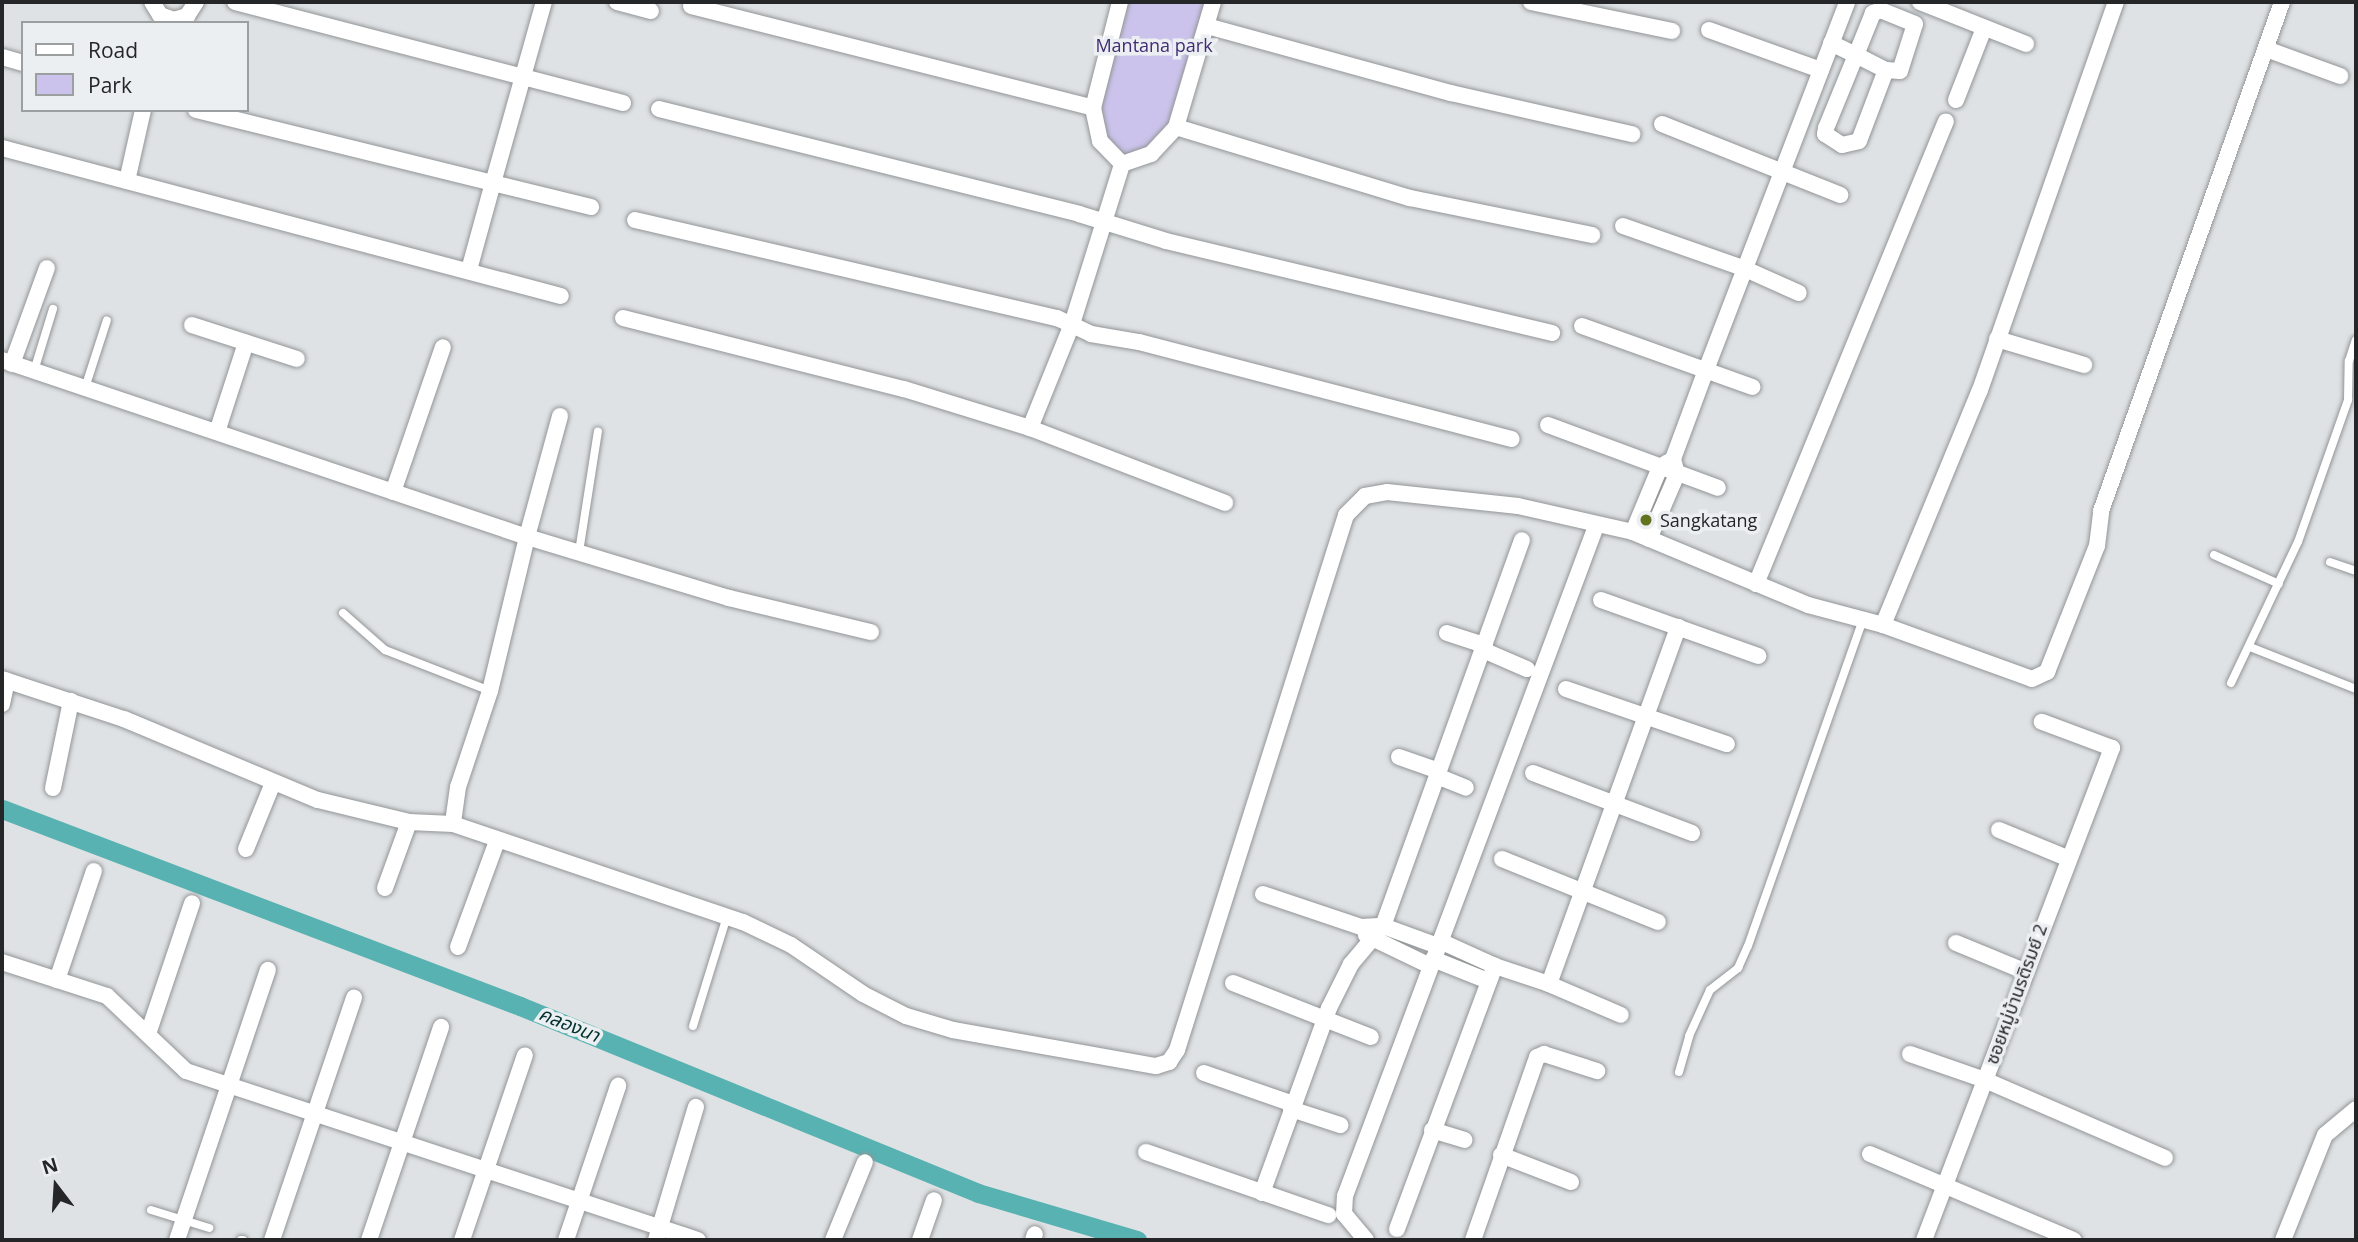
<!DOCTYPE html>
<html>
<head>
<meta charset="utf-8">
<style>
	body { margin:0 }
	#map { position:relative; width:2358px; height:1242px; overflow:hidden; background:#dfe2e4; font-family:"Open Sans","Noto Sans Thai",sans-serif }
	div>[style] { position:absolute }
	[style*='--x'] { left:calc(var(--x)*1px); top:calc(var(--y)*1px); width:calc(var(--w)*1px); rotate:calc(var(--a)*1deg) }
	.green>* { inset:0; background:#cbc3eb }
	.canal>* { height:19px; margin:-9.5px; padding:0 9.5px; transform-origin:9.5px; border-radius:9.5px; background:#57b2b1 }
	.roads { filter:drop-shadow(0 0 2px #929597) drop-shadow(0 0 2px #929597) }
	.lane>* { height:8px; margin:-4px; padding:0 4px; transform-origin:4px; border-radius:4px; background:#fff }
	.street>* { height:16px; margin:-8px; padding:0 8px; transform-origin:8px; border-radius:8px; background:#fff }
	.dots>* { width:19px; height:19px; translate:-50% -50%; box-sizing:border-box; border:4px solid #eceff1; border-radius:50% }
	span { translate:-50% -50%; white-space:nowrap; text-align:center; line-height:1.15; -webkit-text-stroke:7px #eceff1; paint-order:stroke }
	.park-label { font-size:18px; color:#422c73 }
	.poi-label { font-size:18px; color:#252627 }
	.left { translate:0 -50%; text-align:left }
	.street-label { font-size:18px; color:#252627 }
	.water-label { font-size:19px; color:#023130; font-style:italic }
	.frame { position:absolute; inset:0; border:4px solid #252627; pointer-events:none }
	.legend { position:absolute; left:21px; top:21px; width:228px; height:91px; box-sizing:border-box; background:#eceff1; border:2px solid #9c9fa0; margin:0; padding:9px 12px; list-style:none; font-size:21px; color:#252627 }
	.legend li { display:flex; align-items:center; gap:14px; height:35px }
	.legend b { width:35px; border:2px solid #9c9fa0 }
	.north { position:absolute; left:21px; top:1151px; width:70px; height:70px; -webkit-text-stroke:5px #eceff1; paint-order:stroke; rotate:343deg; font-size:19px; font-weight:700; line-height:28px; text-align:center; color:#252627 }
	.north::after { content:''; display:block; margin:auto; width:24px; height:32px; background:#252627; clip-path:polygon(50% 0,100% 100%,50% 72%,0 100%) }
</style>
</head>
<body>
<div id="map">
	<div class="green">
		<i style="clip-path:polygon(1121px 2px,1213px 2px,1171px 127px,1151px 154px,1117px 158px,1093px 108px)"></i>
	</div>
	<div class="canal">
		<i style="--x:2;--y:809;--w:554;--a:20.82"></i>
		<i style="--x:520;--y:1006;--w:495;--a:22.2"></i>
		<i style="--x:978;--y:1193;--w:166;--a:16.5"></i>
	</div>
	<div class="roads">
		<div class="lane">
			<i style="--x:34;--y:371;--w:65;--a:-73"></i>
			<i style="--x:85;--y:388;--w:71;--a:-72.1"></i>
			<i style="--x:579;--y:552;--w:122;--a:-81.1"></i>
			<i style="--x:2214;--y:555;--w:71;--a:24"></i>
			<i style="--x:2330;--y:562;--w:28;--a:19"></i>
			<i style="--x:343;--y:613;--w:56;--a:41.4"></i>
			<i style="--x:385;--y:650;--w:113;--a:21.3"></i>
			<i style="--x:2250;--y:647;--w:114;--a:21.6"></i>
			<i style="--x:2231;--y:683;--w:156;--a:-64.6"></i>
			<i style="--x:2298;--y:542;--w:151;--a:-70.6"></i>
			<i style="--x:2348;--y:400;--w:39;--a:-89"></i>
			<i style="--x:2349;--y:361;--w:22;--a:-72"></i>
			<i style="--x:693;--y:1026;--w:115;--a:-72.8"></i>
			<i style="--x:1679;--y:1072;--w:37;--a:-74"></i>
			<i style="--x:1689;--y:1036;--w:51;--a:-65.5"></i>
			<i style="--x:1710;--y:990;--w:36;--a:-38"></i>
			<i style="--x:1738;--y:968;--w:24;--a:-66"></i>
			<i style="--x:1748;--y:946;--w:346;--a:-70.6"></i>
			<i style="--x:151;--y:1210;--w:61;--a:17.2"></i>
			<i style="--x:241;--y:1240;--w:2;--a:0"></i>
		</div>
		<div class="street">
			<i style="--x:152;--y:2;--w:15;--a:58"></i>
			<i style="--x:160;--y:15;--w:15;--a:20"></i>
			<i style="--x:174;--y:20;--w:14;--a:-17"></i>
			<i style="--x:187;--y:16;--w:17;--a:-57"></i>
			<i style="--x:235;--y:2;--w:401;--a:14.6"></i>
			<i style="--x:617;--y:2;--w:35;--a:15"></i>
			<i style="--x:1120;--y:2;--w:109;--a:104.3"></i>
			<i style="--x:1093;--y:108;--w:34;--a:78"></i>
			<i style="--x:1100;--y:141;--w:32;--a:46"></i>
			<i style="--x:1531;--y:2;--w:144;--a:11.6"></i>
			<i style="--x:1920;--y:2;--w:114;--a:21.6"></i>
			<i style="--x:691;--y:6;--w:415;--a:14.2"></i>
			<i style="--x:1207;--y:26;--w:253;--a:15.4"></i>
			<i style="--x:1451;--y:93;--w:186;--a:12.8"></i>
			<i style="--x:1709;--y:30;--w:119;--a:19.7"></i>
			<i style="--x:1831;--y:43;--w:28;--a:26"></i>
			<i style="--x:1856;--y:55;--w:34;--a:27"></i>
			<i style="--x:1886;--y:70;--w:14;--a:4"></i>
			<i style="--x:1900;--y:71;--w:49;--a:-72.3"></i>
			<i style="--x:1915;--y:24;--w:37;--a:-158"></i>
			<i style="--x:1881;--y:10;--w:9;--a:159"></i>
			<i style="--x:1873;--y:13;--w:45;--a:112"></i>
			<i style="--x:1856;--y:55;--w:79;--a:112.3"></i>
			<i style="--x:1826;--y:128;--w:6;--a:99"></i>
			<i style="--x:1825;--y:134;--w:20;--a:33"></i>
			<i style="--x:1842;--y:145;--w:17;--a:-13"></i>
			<i style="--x:1859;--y:141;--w:76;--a:-69.2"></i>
			<i style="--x:2266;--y:49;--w:79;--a:20"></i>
			<i style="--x:2;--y:57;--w:22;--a:16"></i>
			<i style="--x:1956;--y:100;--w:77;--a:-68.7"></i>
			<i style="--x:659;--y:109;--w:433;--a:14"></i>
			<i style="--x:1079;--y:214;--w:91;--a:17.2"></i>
			<i style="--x:1166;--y:241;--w:397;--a:13.4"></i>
			<i style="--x:196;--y:110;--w:306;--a:13.8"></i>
			<i style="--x:493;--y:183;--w:188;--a:-74.3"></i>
			<i style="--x:1662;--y:124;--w:192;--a:21.7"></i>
			<i style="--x:1176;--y:127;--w:245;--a:16.9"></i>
			<i style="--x:1410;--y:198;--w:186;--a:11.5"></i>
			<i style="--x:2;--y:148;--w:578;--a:14.83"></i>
			<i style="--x:1122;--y:164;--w:31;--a:-19"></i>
			<i style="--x:1151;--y:154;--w:37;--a:-47"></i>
			<i style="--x:1176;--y:127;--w:130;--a:-73.5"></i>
			<i style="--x:127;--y:181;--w:73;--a:-77.3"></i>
			<i style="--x:635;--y:220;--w:433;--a:13.1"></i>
			<i style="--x:1057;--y:318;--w:38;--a:25"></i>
			<i style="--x:1091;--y:334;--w:49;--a:9.5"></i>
			<i style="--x:1139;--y:342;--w:385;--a:14.6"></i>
			<i style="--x:1623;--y:226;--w:127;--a:19.3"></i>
			<i style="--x:1743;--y:268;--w:61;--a:24.1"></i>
			<i style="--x:469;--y:270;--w:90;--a:-74.6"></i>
			<i style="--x:493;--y:183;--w:101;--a:13.8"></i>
			<i style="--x:623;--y:318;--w:290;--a:14.2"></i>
			<i style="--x:904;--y:389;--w:132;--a:17.2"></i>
			<i style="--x:1030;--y:428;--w:209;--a:21"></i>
			<i style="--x:192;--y:325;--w:110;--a:17.9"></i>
			<i style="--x:1582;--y:326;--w:181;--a:19.7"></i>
			<i style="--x:1997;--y:339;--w:91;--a:16.6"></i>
			<i style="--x:2;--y:360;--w:554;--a:18.63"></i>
			<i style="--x:527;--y:537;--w:158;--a:103.5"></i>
			<i style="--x:490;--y:691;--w:101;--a:108.4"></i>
			<i style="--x:458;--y:787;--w:37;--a:98"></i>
			<i style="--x:12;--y:364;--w:102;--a:-70"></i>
			<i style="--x:560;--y:416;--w:125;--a:105.3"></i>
			<i style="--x:527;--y:537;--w:211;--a:16.8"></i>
			<i style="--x:729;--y:598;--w:146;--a:13.5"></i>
			<i style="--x:1548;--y:425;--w:181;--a:20.3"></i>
			<i style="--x:1030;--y:428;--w:112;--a:-68"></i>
			<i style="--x:1072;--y:324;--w:168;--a:-72.6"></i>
			<i style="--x:217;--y:432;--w:94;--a:-72"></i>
			<i style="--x:393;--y:492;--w:153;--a:-71"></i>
			<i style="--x:1633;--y:532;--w:70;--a:-67.4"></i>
			<i style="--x:1660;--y:467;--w:9;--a:-32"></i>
			<i style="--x:1649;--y:539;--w:71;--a:-66.7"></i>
			<i style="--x:1677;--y:474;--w:16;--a:-105"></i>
			<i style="--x:1673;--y:459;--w:95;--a:-69.7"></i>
			<i style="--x:1706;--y:370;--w:394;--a:-69"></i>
			<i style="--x:1756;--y:584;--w:500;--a:-67.69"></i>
			<i style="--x:1601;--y:600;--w:167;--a:19.6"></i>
			<i style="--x:1883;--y:625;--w:254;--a:-67.6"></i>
			<i style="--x:1980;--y:390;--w:411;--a:-70.7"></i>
			<i style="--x:1447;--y:633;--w:40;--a:18"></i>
			<i style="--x:1483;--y:650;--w:48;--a:23.4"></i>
			<i style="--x:2;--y:679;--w:128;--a:18.2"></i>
			<i style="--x:124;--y:719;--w:210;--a:22.7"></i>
			<i style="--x:318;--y:800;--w:94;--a:13.6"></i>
			<i style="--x:409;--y:822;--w:44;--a:2.6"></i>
			<i style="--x:453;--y:824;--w:306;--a:18.7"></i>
			<i style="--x:743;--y:922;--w:53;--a:25.6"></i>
			<i style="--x:791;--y:945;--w:87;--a:34.2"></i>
			<i style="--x:863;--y:994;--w:48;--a:27.1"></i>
			<i style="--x:906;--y:1016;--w:49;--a:16.6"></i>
			<i style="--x:953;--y:1030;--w:206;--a:10.1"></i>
			<i style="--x:1156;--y:1066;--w:14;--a:-17"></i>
			<i style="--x:1169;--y:1062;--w:14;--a:-56"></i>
			<i style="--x:1177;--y:1050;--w:561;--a:-72.47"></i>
			<i style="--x:1346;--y:515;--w:27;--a:-45"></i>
			<i style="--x:1365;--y:496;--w:22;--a:-10"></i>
			<i style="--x:1387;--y:492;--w:132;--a:6.1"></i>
			<i style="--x:1518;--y:506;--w:118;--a:12.7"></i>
			<i style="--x:1633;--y:532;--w:190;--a:22.6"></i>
			<i style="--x:1808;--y:605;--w:78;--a:14.9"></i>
			<i style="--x:1883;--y:625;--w:158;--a:19.9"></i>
			<i style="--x:2032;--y:679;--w:17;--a:-25"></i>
			<i style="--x:2047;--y:672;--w:136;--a:-68.4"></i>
			<i style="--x:2097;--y:546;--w:35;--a:-83"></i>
			<i style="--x:2101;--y:511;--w:540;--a:-70.42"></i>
			<i style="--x:1566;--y:689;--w:170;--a:18.9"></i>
			<i style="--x:2;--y:704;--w:24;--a:-78"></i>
			<i style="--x:1399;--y:757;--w:42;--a:19.3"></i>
			<i style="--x:1533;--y:773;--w:170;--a:20.7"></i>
			<i style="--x:1437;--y:776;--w:31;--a:22"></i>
			<i style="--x:53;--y:788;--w:89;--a:-78.3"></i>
			<i style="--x:1999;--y:830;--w:74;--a:22.4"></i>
			<i style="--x:246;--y:849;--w:71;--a:-67.8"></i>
			<i style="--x:1502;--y:859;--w:168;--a:22"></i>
			<i style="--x:385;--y:888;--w:70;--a:-70"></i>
			<i style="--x:1263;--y:894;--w:103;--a:18.6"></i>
			<i style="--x:1361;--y:927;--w:22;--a:-3"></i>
			<i style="--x:1383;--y:926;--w:59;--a:20"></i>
			<i style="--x:1366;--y:935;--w:71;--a:25.8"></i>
			<i style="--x:1440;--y:941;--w:60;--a:24.4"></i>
			<i style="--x:1956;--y:943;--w:74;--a:22.4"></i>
			<i style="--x:458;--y:947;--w:113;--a:-69.8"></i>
			<i style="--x:1433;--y:959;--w:59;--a:21.8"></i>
			<i style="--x:2;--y:962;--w:110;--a:17.9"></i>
			<i style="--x:107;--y:996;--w:109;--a:43.5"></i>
			<i style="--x:186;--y:1071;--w:539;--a:18.27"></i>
			<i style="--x:57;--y:980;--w:115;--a:-71.3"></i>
			<i style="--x:1233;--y:983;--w:148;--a:21.4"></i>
			<i style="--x:1549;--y:984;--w:78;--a:23.3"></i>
			<i style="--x:148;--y:1034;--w:138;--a:-71.4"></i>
			<i style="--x:1910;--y:1054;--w:79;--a:19.1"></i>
			<i style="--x:1985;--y:1080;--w:196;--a:23.4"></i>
			<i style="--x:1204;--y:1073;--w:94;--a:19.2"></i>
			<i style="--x:1291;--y:1109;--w:52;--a:18.1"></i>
			<i style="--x:1432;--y:1130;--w:34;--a:17"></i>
			<i style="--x:1146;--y:1152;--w:193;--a:19.1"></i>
			<i style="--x:1870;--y:1154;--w:221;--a:22.9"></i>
			<i style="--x:1501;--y:1155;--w:75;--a:21.1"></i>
			<i style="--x:1262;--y:1193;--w:197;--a:-70.1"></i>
			<i style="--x:1329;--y:1008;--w:49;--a:-63.4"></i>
			<i style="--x:1351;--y:964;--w:50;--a:-49.9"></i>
			<i style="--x:1383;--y:926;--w:410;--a:-70.2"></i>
			<i style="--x:1397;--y:1229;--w:281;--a:-69.6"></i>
			<i style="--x:1495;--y:966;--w:57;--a:18.4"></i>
			<i style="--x:1549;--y:984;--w:380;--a:-70.1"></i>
			<i style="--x:177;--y:1240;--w:285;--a:-71.4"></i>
			<i style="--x:272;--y:1240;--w:256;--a:-71.3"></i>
			<i style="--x:369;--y:1240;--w:225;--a:-71.3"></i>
			<i style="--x:462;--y:1240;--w:195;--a:-71.2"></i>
			<i style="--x:566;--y:1240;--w:163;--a:-71.3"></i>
			<i style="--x:656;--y:1240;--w:139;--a:-73.3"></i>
			<i style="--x:833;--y:1240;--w:84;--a:-67.7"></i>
			<i style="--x:920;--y:1240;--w:42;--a:-70.7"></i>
			<i style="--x:1033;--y:1240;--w:6;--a:-72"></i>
			<i style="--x:1366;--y:1240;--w:34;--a:-130"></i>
			<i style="--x:1344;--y:1214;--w:18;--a:-87"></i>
			<i style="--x:1345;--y:1196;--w:715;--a:-69.46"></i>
			<i style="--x:1473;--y:1240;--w:194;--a:-70.7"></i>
			<i style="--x:1537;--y:1057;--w:8;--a:-23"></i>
			<i style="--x:1544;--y:1054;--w:56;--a:17.8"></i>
			<i style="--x:1924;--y:1240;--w:527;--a:-69.09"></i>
			<i style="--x:2112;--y:748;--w:75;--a:-159.6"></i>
			<i style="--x:2283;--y:1240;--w:113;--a:-68.2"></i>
			<i style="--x:2325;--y:1135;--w:40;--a:-40"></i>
		</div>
	</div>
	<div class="dots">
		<i style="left:1646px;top:520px;background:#62721f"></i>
	</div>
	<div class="park-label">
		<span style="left:1154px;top:45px">Mantana park</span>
	</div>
	<div class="poi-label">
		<span class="left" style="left:1660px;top:520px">Sangkatang</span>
	</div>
	<div class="street-label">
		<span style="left:2016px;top:994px;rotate:-70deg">ซอยหมู่บ้านรติรมย์ 2</span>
	</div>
	<div class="water-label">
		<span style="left:569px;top:1025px;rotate:22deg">คลองนา</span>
	</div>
	<div class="frame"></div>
	<ul class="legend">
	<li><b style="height:9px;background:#fff"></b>Road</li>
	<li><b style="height:19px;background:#cbc3eb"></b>Park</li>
	</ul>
	<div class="north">N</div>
</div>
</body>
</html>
